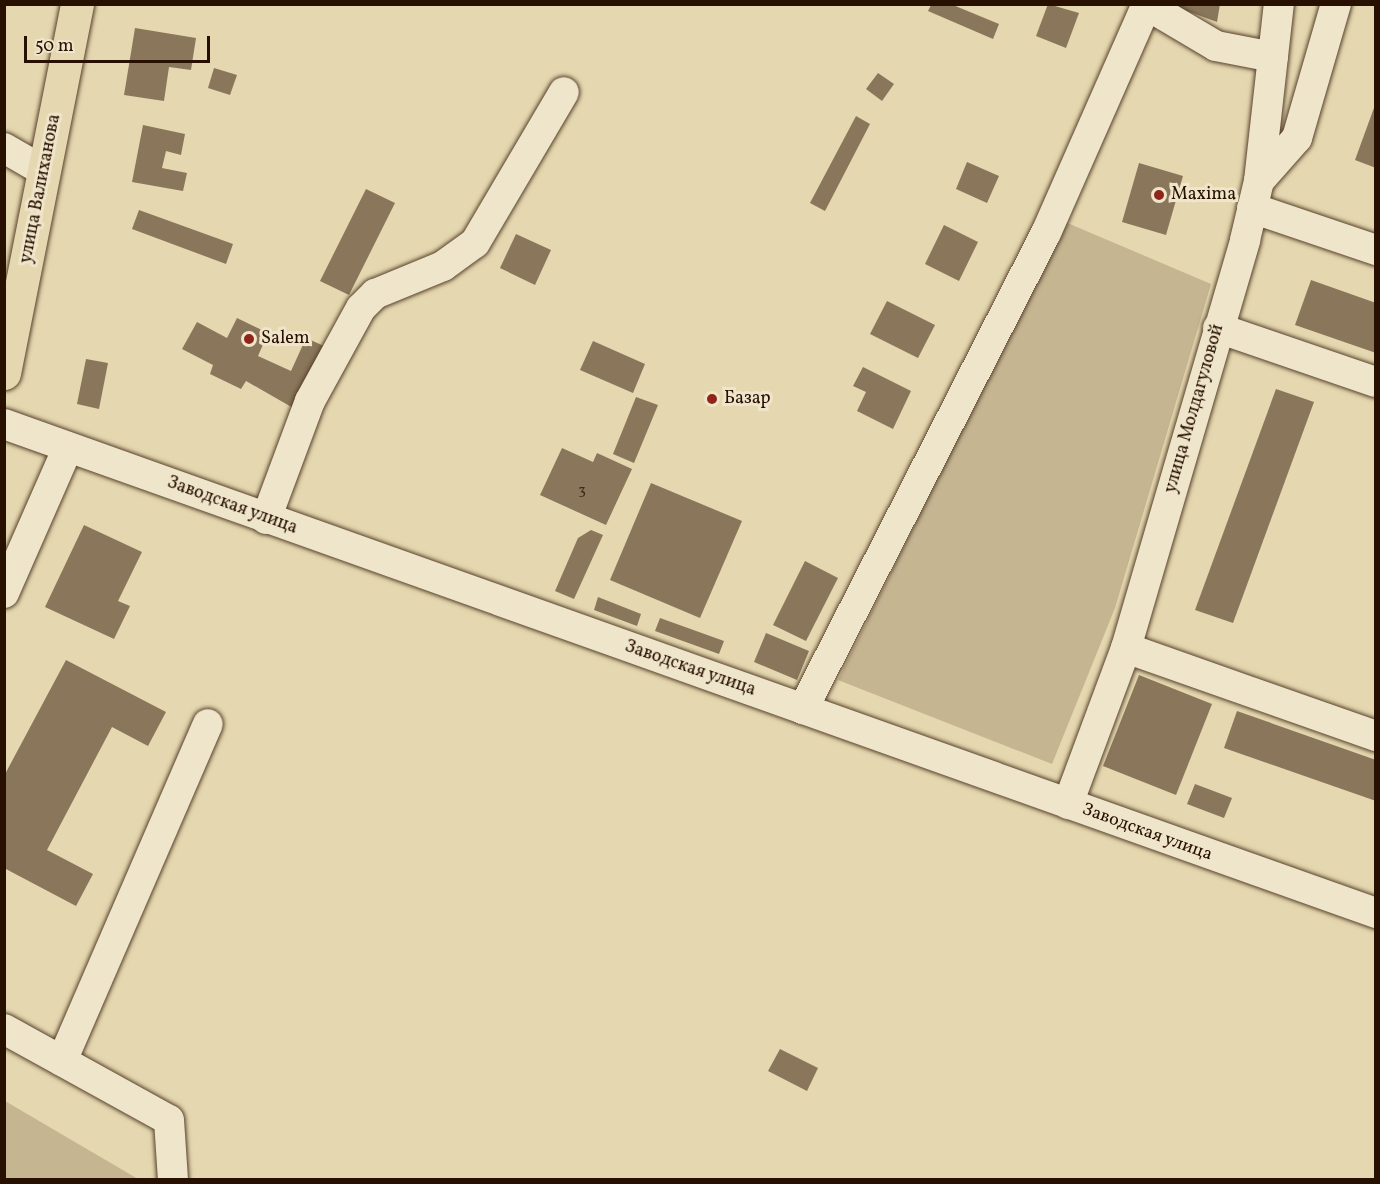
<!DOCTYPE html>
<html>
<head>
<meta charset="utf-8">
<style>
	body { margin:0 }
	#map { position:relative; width:1380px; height:1184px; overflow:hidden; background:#e5d7af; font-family:Vollkorn,serif }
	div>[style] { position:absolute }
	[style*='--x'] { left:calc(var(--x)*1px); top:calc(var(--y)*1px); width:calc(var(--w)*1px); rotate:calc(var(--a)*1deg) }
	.green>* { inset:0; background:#c5b591 }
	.building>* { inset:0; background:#8a775b }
	.roads { filter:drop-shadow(0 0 2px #57422c) drop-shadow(0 0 2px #57422c) }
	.minor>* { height:30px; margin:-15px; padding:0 15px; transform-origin:15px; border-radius:15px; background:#eee5cb }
	.major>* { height:33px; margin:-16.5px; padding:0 16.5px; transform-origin:16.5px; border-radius:16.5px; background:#e5d7af }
	.dots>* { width:16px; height:16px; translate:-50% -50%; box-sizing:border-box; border:3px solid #eee5cb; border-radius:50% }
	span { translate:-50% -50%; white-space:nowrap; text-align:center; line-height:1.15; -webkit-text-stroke:6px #eee5cb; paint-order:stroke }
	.number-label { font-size:15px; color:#402a17 }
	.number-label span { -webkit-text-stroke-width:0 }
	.street-label { font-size:18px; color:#281000 }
	.poi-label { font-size:18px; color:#281000 }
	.left { translate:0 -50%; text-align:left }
	.frame { position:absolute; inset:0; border:6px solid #281000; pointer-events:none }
	.scale { position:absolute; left:24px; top:36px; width:186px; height:27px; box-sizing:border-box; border:3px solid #281000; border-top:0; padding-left:8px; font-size:18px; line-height:21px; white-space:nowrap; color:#281000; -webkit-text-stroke:4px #eee5cb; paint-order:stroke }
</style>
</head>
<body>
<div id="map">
	<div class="green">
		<i style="clip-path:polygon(1065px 222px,1211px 284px,1115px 608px,1052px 764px,838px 680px)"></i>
		<i style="clip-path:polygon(4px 1101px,5px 1101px,138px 1179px,5px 1179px)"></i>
	</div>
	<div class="building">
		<i style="clip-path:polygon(1048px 4px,1079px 13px,1066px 48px,1036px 36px)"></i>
		<i style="clip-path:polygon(1168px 4px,1220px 4px,1217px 22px)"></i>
		<i style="clip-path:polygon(931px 5px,953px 5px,999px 24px,993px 39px,928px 11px)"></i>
		<i style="clip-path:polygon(135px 28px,196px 38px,191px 70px,169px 67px,164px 101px,124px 95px)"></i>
		<i style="clip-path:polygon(214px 68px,237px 75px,230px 95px,208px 88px)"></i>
		<i style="clip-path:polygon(878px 73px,894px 84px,882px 101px,866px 89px)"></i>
		<i style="clip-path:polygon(1375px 105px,1376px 105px,1376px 168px,1355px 160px)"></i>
		<i style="clip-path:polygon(856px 116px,870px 124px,825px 211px,810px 203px)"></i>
		<i style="clip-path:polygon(143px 125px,185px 134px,181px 155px,166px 151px,162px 168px,187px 173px,183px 191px,132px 182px)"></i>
		<i style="clip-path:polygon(967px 162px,999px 176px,987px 203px,956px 189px)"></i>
		<i style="clip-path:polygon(1139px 163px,1183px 176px,1166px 235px,1122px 222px)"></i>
		<i style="clip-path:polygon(366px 189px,395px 203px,349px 295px,320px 281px)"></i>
		<i style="clip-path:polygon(139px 210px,233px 244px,226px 264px,132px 229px)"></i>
		<i style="clip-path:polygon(944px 225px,978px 242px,959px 281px,925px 264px)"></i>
		<i style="clip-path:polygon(516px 234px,551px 250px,535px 285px,500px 268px)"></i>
		<i style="clip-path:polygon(1311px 280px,1376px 303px,1376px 353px,1295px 325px)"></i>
		<i style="clip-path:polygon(887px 301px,935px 325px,918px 358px,870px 334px)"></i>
		<i style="clip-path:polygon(237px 318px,268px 333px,258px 356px,291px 371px,306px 338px,324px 346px,295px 409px,246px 381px,241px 389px,210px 374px,213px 365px,182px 349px,197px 322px,227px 338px)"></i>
		<i style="clip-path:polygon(593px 341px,645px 364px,633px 393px,580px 370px)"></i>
		<i style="clip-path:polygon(86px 359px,108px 363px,99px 409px,77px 404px)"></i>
		<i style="clip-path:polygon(863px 367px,911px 391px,893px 429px,857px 411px,866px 392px,853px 386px)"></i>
		<i style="clip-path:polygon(1276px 389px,1314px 402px,1233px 623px,1195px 610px)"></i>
		<i style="clip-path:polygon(636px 397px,658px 405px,634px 463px,613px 454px)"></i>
		<i style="clip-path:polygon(562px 448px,593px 462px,597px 453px,632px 469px,606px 525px,540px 495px)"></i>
		<i style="clip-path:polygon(651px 483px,742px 521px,700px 618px,610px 580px)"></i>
		<i style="clip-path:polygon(84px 525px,142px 552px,118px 601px,130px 606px,114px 639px,45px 607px)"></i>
		<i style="clip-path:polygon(591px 530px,603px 535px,574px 599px,555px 591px,578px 538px)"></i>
		<i style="clip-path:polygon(805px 561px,838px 578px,806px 641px,773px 625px)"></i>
		<i style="clip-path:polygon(598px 597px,641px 614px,637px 626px,594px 610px)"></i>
		<i style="clip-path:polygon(660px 618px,724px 641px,719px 654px,655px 631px)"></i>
		<i style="clip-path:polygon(766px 633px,809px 651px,797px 680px,754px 662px)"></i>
		<i style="clip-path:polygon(66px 660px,166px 712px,148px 746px,112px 727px,47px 850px,93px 874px,76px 906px,4px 868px,4px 776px)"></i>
		<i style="clip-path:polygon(1139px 675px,1212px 704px,1176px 795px,1103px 766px)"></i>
		<i style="clip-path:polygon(1237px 711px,1376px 760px,1376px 801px,1224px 748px)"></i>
		<i style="clip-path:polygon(1195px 784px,1232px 798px,1224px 818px,1187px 804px)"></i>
		<i style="clip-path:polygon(780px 1049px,818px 1068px,807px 1091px,768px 1071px)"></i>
	</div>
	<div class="roads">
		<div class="minor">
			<i style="--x:1145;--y:4;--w:82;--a:30.6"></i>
			<i style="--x:1216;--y:46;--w:58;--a:10.9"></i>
			<i style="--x:4;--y:148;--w:46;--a:29.9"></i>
			<i style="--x:1259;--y:181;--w:57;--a:-48.5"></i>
			<i style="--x:1297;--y:138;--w:140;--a:-73.8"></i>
			<i style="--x:1252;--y:208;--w:131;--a:18.7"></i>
			<i style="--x:1218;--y:328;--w:167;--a:18.9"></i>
			<i style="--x:4;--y:424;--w:1457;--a:19.62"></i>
			<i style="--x:266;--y:519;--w:126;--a:-69.6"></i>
			<i style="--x:310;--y:401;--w:106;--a:-61.3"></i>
			<i style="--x:361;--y:308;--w:20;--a:-45"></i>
			<i style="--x:375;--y:294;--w:74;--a:-22.4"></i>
			<i style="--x:443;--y:266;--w:39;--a:-36"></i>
			<i style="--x:475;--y:243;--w:175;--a:-59.5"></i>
			<i style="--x:4;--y:593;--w:159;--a:-66.3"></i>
			<i style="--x:1126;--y:648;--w:265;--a:19.4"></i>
			<i style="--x:803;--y:709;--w:534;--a:-62.96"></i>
			<i style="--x:1046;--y:233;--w:250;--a:-66.2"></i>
			<i style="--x:1068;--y:804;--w:166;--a:-69.6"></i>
			<i style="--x:1126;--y:648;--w:425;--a:-73.7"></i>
			<i style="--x:1245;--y:240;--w:61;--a:-76.7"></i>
			<i style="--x:1259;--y:181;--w:178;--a:-83.6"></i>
			<i style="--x:4;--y:1029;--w:188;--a:28.9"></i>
			<i style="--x:169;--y:1120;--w:60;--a:86.2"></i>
			<i style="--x:62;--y:1061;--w:367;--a:-66.6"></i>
		</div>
		<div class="major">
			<i style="--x:4;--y:373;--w:376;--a:-78.8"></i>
		</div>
	</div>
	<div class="dots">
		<i style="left:1159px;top:195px;background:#8f2418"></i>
		<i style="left:249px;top:339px;background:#8f2418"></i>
		<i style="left:712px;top:399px;background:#8f2418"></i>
	</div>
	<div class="number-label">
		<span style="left:582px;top:491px">3</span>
	</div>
	<div class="street-label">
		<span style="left:41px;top:189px;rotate:-79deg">улица Валиханова</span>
		<span style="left:1195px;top:409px;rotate:-74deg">улица Молдагуловой</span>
		<span style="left:232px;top:506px;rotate:20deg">Заводская улица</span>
		<span style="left:690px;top:669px;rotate:19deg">Заводская улица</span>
		<span style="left:1147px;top:833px;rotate:20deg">Заводская улица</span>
	</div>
	<div class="poi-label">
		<span class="left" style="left:1171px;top:195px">Maxima</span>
		<span class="left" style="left:261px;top:339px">Salem</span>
		<span class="left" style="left:724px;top:399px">Базар</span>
	</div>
	<div class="frame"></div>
	<div class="scale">50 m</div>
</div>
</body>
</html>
